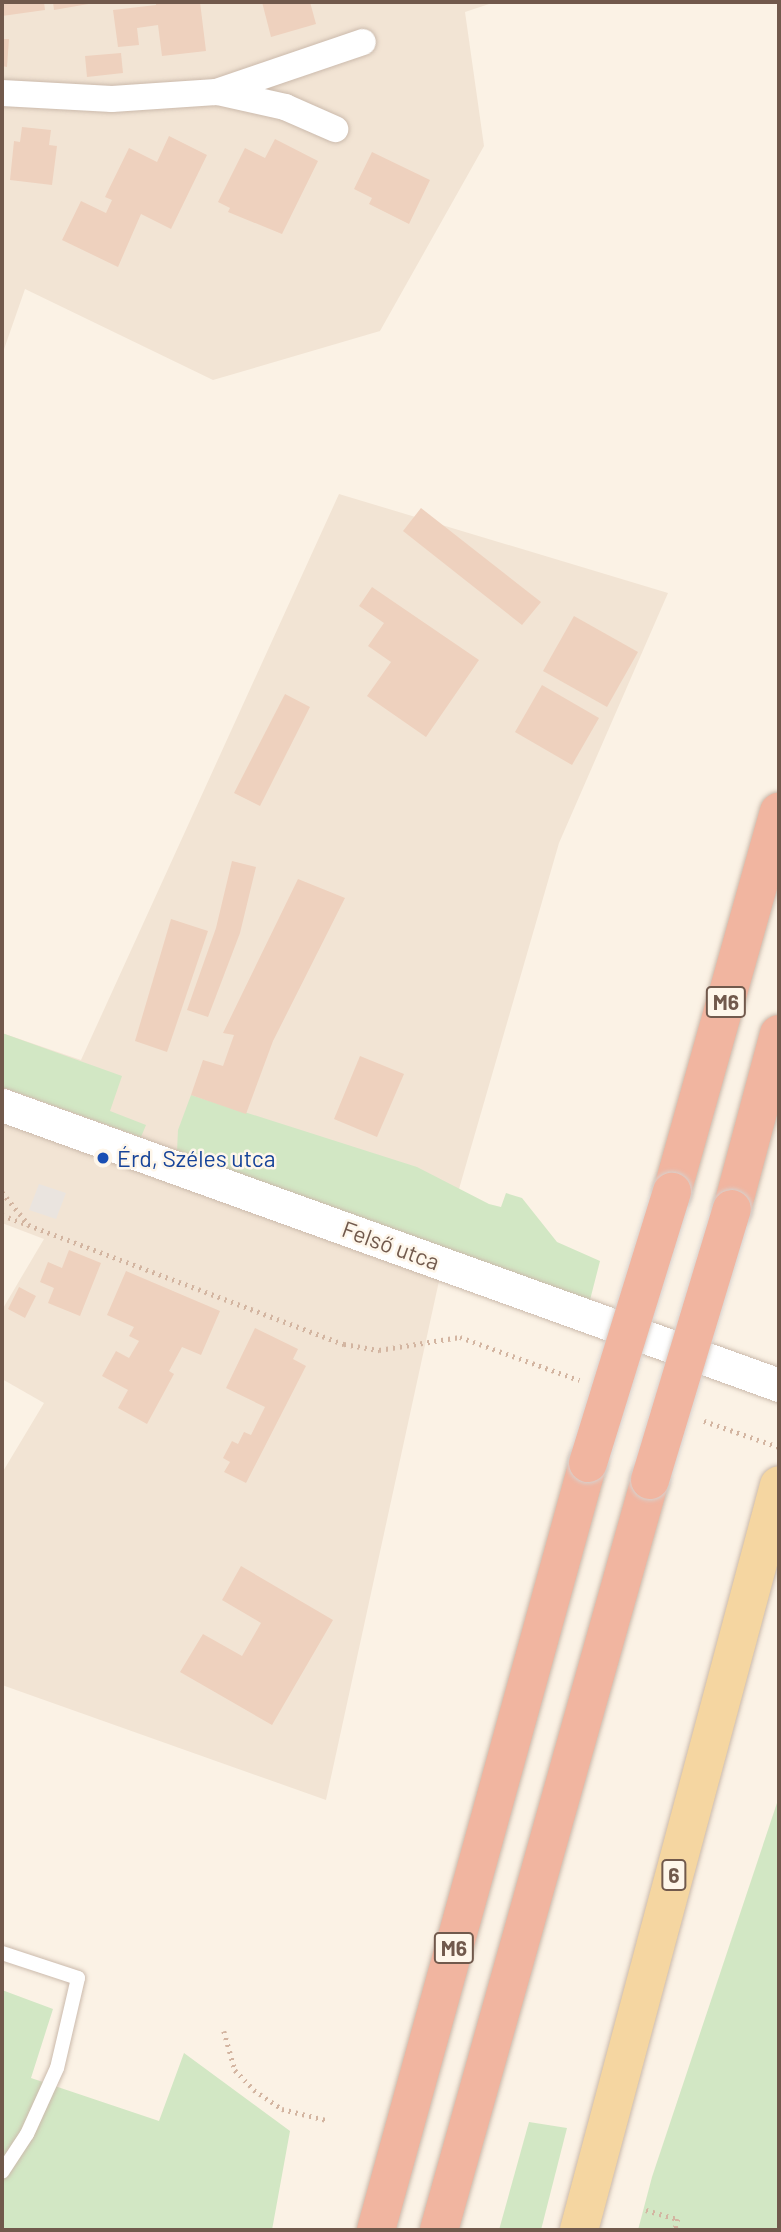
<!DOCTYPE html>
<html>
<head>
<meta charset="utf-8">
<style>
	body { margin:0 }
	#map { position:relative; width:781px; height:2232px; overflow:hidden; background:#fbf2e5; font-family:Barlow,sans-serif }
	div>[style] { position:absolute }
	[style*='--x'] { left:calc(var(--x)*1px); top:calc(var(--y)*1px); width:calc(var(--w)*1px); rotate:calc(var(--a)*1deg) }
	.residential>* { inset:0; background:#f2e4d4 }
	.industrial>* { inset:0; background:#eae4df }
	.green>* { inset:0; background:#d2e7c4 }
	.building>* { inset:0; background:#eed1be }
	.path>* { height:4.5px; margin-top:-2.25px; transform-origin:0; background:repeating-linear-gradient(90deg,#d3b5a1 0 2px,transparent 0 7px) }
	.roads { filter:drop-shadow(0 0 2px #cbbaac) drop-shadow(0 0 2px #cbbaac) }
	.service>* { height:14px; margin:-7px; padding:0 7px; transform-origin:7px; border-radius:7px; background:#fff }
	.minor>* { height:26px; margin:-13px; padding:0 13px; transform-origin:13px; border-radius:13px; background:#fff }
	.tertiary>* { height:33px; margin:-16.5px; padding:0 16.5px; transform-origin:16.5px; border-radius:16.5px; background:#fff }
	.primary>* { height:38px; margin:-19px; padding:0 19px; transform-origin:19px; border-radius:19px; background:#f5d6a1 }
	.motorway>* { height:38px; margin:-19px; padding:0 19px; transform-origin:19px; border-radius:19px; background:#f1b5a0 }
	.bridges { filter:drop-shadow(0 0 2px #d7d1cd) drop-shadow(0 0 2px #d7d1cd) }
	.motorway-bridge>* { height:38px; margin:-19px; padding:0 19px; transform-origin:19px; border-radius:19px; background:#f1b5a0 }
	.dots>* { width:19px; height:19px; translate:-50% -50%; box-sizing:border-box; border:4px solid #fef6ea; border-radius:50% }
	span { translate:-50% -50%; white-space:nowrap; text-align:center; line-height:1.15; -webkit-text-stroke:5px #fef6ea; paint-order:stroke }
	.shield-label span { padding:2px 5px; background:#fef6ea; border:2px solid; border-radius:5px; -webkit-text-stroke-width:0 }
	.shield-label { font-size:21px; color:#71594c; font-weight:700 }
	.transit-label { font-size:23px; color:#164399 }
	.left { translate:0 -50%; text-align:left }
	.street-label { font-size:23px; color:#71594c }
	.frame { position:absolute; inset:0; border:4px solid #71594c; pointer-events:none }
</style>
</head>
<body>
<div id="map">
	<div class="residential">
		<i style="clip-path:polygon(2px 2px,495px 2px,465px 12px,484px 146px,380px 331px,213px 380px,25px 289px,2px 355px)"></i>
		<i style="clip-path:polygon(339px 494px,668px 593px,559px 843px,459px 1189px,326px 1800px,2px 1685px,2px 1473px,44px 1403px,2px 1379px,2px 1310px,44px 1239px,2px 1223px,2px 1033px,81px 1060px)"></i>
	</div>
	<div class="industrial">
		<i style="clip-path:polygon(39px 1184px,66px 1193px,56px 1219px,29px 1210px)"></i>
	</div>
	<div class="green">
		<i style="clip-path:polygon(2px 1033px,122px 1076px,110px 1111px,146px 1125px,141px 1137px,2px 1087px)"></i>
		<i style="clip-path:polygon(191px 1095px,417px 1167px,489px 1204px,501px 1207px,506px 1193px,522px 1198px,557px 1242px,600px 1261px,590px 1300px,177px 1151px,178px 1130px)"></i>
		<i style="clip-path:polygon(779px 1797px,779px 2230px,638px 2230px,652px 2177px)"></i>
		<i style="clip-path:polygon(2px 1990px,53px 2009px,31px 2078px,159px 2121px,184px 2053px,290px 2131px,272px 2230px,2px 2230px)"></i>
		<i style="clip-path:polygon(529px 2122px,567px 2128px,541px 2230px,499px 2230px)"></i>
	</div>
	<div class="building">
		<i style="clip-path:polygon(2px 2px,44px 2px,45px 10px,2px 16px)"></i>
		<i style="clip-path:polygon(53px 2px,94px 2px,94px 3px,54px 10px)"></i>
		<i style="clip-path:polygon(156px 2px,200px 2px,206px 51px,162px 56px,158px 25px,137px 28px,139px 45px,118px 47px,113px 10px,156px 5px)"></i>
		<i style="clip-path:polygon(262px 2px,310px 2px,316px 24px,271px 37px)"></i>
		<i style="clip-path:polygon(2px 39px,9px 39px,7px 67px,2px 66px)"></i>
		<i style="clip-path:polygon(121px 53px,123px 73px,87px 77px,85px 56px)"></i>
		<i style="clip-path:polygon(22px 127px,51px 130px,49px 145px,57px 146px,52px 185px,10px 180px,14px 141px,20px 142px)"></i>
		<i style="clip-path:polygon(169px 136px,207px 155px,171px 229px,141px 214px,118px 267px,62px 240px,81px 201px,106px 213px,112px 200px,105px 197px,129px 148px,157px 162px)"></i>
		<i style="clip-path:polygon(275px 139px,318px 161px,282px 234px,228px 212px,230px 208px,218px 202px,245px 148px,265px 158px)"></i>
		<i style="clip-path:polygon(372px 152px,430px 180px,409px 224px,369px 204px,372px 198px,354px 189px)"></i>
		<i style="clip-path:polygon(421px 508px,541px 602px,522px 625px,403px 531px)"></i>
		<i style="clip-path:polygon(372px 587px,479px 660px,426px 737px,367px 696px,391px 662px,368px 646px,384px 623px,359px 606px)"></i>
		<i style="clip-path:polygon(574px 616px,638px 652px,607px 707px,543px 671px)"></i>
		<i style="clip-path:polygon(542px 685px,599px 718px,572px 765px,515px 732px)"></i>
		<i style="clip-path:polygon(285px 694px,310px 707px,260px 806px,234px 793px)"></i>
		<i style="clip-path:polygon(232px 861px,256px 867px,240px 933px,208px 1017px,187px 1010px,216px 928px)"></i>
		<i style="clip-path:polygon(298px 879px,345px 898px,273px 1041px,246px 1114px,191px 1095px,203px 1060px,223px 1066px,234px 1035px,223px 1033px)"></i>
		<i style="clip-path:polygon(171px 919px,208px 931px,167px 1052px,135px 1041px)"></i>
		<i style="clip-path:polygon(360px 1056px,404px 1074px,377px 1137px,334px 1119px)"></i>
		<i style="clip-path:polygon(69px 1250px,101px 1263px,80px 1316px,48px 1303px,54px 1288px,40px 1282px,48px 1262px,62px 1268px)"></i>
		<i style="clip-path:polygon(126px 1271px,220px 1311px,201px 1355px,182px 1347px,169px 1371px,174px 1374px,147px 1424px,118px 1408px,128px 1390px,102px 1376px,116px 1351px,129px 1358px,139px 1341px,129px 1336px,134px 1327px,107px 1315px)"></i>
		<i style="clip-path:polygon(19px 1287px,36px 1296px,25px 1318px,8px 1309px)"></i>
		<i style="clip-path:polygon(255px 1328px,298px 1349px,293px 1359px,306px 1366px,246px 1483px,224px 1472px,230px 1462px,223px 1458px,232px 1441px,238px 1444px,244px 1432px,251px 1435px,265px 1407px,226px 1388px)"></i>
		<i style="clip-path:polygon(241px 1566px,333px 1620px,272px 1725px,180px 1672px,203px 1634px,242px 1656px,261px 1623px,222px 1600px)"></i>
	</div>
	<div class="path">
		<i style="--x:2;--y:1192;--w:43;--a:50.7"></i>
		<i style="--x:2;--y:1215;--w:366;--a:20.7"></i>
		<i style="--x:344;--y:1344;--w:36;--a:10"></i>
		<i style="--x:379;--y:1350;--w:82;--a:-9.1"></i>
		<i style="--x:460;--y:1337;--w:127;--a:19.9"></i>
		<i style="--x:704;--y:1421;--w:79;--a:19.1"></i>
		<i style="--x:224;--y:2031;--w:41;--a:74.2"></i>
		<i style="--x:235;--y:2070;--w:28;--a:46"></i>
		<i style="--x:254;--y:2090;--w:34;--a:34"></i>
		<i style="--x:282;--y:2109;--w:45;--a:14"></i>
		<i style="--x:646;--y:2210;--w:33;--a:16"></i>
		<i style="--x:678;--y:2219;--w:11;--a:105"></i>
	</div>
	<div class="roads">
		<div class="service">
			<i style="--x:2;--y:1953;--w:80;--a:18.2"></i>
			<i style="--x:78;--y:1978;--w:92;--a:103.1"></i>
			<i style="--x:57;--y:2068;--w:72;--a:114.4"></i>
			<i style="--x:27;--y:2134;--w:45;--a:123.3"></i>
		</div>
		<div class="minor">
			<i style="--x:218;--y:92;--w:69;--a:12.6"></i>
			<i style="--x:285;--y:107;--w:55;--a:23.7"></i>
			<i style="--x:2;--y:93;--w:110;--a:3.1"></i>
			<i style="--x:112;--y:99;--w:104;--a:-3.9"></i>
			<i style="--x:216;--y:92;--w:155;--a:-18.8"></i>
		</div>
		<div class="tertiary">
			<i style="--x:2;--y:1105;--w:826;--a:19.82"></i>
		</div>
		<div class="primary">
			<i style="--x:579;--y:2230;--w:771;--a:-74.97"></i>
		</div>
		<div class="motorway">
			<i style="--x:672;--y:1192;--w:395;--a:-74.3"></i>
			<i style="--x:732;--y:1209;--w:181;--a:-75"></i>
			<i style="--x:376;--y:2230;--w:796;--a:-74.55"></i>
			<i style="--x:439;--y:2230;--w:779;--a:-74.29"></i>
		</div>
	</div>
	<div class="bridges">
		<div class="motorway-bridge">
			<i style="--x:588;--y:1463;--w:284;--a:-72.8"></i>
			<i style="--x:650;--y:1480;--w:283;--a:-73.2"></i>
		</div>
	</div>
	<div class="dots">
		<i style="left:103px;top:1158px;background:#1a4fb4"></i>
	</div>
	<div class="shield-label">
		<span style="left:726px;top:1002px">M6</span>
		<span style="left:674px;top:1875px">6</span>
		<span style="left:454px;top:1948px">M6</span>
	</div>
	<div class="transit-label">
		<span class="left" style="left:117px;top:1158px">Érd, Széles utca</span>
	</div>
	<div class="street-label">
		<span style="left:391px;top:1245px;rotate:20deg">Felső utca</span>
	</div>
	<div class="frame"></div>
</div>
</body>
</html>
